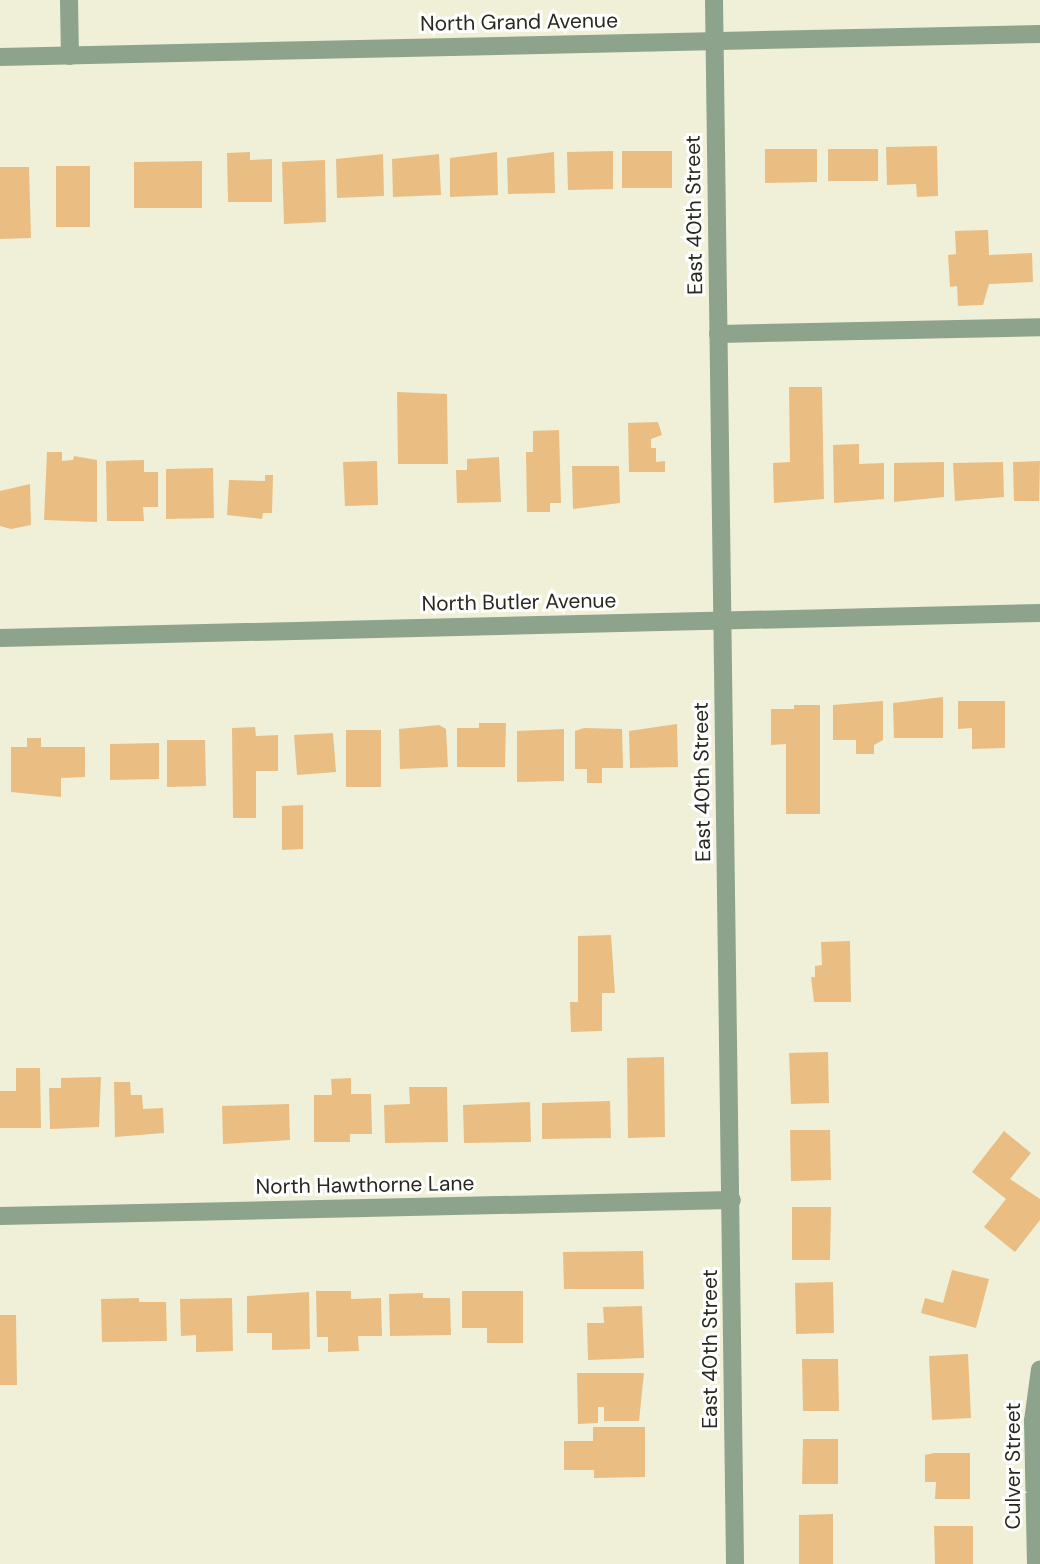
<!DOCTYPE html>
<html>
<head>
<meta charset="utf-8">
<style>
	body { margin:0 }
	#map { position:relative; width:1040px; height:1564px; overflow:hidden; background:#eff0d7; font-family:"DM Sans",sans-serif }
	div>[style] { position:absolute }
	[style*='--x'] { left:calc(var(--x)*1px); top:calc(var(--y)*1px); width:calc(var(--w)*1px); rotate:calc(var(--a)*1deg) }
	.building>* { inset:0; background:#eabe82 }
	.minor>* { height:18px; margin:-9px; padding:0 9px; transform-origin:9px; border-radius:9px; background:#8da38b }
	span { translate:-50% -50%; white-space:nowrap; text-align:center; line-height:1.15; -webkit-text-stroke:6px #fff; paint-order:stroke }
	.street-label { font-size:21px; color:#28281f }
</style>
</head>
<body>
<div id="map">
	<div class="building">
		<i style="clip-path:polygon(937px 146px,938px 196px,917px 197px,916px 184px,887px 185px,886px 147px)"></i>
		<i style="clip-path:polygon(765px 149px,817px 149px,817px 182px,765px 183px)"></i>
		<i style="clip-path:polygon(828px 149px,878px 149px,878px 181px,828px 181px)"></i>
		<i style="clip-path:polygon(613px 151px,613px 189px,568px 190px,567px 152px)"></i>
		<i style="clip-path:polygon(622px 151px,672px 151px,672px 188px,622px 188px)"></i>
		<i style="clip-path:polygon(250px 152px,250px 160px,272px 159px,272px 202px,228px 202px,227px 153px)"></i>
		<i style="clip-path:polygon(497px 152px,498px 195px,450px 197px,450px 158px)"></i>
		<i style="clip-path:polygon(554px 152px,555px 193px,508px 194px,507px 158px)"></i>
		<i style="clip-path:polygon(383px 154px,384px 196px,337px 198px,336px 159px)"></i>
		<i style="clip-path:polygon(439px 154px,441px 195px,393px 197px,392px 159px)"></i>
		<i style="clip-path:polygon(325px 160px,326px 222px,284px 224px,282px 162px)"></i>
		<i style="clip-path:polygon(202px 161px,202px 208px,134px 208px,134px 162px)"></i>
		<i style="clip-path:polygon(56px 166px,90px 166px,90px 227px,56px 227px)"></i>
		<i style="clip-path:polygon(0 167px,29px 167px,31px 238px,0 239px)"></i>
		<i style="clip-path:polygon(988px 230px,989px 255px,1032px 253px,1033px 282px,989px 284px,983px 305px,958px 306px,957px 286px,950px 287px,948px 255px,956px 254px,955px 231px)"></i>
		<i style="clip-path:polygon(789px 387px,822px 387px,824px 499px,774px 503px,773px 463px,790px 462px)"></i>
		<i style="clip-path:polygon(397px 392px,447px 394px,448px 464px,398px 464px)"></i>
		<i style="clip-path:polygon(658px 422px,662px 435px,651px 439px,651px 448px,656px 448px,656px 462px,665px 461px,665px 472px,629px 472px,628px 423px)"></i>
		<i style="clip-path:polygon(559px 430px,561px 503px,550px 503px,550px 512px,527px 512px,526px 452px,533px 452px,533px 431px)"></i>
		<i style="clip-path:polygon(859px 444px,859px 464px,884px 463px,884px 499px,834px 503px,833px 445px)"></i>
		<i style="clip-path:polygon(47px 452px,62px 452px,62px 461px,73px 460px,74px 456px,97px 460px,97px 522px,44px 520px)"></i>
		<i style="clip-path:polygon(499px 457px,501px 502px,457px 503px,456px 470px,467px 470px,467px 459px)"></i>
		<i style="clip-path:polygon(144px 460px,144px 472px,158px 472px,158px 507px,143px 507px,144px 521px,107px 521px,106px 461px)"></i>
		<i style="clip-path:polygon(377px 461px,378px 505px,345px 506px,343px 462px)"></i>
		<i style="clip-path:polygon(1040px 461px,1039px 501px,1014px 501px,1013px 462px)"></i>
		<i style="clip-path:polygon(944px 462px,944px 497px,894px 502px,894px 463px)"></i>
		<i style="clip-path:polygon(1003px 462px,1004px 497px,955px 501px,953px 463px)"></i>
		<i style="clip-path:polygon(572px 466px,619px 466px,620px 503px,573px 509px)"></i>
		<i style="clip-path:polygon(213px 468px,214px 518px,166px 519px,166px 469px)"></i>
		<i style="clip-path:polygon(265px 475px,273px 475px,272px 513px,263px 513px,262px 519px,227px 515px,229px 480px,265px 481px)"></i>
		<i style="clip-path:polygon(30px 484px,31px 525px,11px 529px,0 526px,0 491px)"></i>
		<i style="clip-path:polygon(943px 697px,943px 738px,894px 738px,893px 703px)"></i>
		<i style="clip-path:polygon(883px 701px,883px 740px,874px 745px,874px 754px,856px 754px,856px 740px,833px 740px,833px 705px)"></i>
		<i style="clip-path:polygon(958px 701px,1005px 701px,1005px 748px,972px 749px,972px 728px,958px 729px)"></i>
		<i style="clip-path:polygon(794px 705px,820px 705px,820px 814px,786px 814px,786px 744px,771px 745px,771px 709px,794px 709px)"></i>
		<i style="clip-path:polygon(479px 723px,506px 723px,505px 767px,457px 767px,457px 728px,479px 728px)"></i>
		<i style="clip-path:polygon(677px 724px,678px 767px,630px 768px,629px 731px)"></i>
		<i style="clip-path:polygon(439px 725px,446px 729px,448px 767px,400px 769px,399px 729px)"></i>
		<i style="clip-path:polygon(255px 727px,256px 736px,278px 735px,278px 771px,256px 771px,256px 818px,233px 818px,232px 728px)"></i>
		<i style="clip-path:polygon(584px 728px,622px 729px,623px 768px,602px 768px,602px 783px,587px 783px,587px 769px,575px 769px,575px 731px)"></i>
		<i style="clip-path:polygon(564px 729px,564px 781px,517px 782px,517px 731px)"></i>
		<i style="clip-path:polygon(346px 730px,381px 730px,381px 787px,346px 787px)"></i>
		<i style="clip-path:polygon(333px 733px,336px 772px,297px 775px,294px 735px)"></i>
		<i style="clip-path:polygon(27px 738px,41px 738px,41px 747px,85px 747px,85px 777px,61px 778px,61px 797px,11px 792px,11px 747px,27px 747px)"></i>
		<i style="clip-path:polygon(167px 740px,205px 740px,206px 786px,167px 787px)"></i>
		<i style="clip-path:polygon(159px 743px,159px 779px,110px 780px,110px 744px)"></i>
		<i style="clip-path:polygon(303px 805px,303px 849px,282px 850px,282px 806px)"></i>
		<i style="clip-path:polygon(611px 935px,615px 993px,602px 993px,602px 1031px,571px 1032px,570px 1002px,578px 1002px,578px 936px)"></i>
		<i style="clip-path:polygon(850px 941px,851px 1002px,814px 1002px,811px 977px,815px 977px,815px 966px,822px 965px,821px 942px)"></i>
		<i style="clip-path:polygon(828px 1052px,829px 1103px,791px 1104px,789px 1053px)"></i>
		<i style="clip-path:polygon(664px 1057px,665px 1137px,628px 1138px,627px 1058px)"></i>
		<i style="clip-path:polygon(16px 1068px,40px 1068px,41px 1128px,0 1128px,0 1091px,16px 1091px)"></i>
		<i style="clip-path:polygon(101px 1077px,99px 1127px,50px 1129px,49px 1088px,61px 1088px,61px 1078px)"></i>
		<i style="clip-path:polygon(351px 1078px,351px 1094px,371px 1094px,372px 1134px,350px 1134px,350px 1142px,314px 1142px,314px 1095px,332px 1095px,331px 1079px)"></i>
		<i style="clip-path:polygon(114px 1082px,130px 1082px,131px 1095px,142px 1095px,143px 1109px,163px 1108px,164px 1133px,115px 1137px)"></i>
		<i style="clip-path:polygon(409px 1087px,447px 1087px,448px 1142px,385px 1143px,384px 1105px,410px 1104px)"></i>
		<i style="clip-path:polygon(610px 1101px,611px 1138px,542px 1139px,542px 1103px)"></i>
		<i style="clip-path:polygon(530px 1102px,531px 1142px,464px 1143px,463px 1105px)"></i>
		<i style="clip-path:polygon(289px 1104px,290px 1140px,223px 1144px,222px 1106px)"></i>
		<i style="clip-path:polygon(790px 1130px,830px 1130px,831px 1180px,791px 1181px)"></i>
		<i style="clip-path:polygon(1004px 1131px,1031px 1153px,1010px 1179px,1040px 1199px,1040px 1220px,1015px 1252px,984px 1227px,1006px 1199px,972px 1172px)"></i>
		<i style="clip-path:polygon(792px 1207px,831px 1207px,830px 1260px,792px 1260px)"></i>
		<i style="clip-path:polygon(643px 1251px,644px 1289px,564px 1289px,563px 1252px)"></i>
		<i style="clip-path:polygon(952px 1270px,989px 1279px,976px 1328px,921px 1313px,925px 1298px,943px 1303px)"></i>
		<i style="clip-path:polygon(833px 1282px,834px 1333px,796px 1334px,795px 1283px)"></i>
		<i style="clip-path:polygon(316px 1291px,351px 1291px,351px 1299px,381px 1298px,382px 1336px,358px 1336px,359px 1351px,328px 1352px,328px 1337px,317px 1337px)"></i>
		<i style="clip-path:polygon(462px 1291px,523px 1291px,523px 1343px,487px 1343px,487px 1328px,462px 1328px)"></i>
		<i style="clip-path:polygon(309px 1292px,310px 1349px,272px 1350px,272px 1333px,247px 1333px,247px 1296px)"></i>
		<i style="clip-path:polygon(423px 1293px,423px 1298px,450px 1298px,451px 1335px,390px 1336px,389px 1294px)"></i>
		<i style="clip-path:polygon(139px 1298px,139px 1302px,166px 1302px,167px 1341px,102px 1342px,101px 1299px)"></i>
		<i style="clip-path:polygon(232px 1298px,233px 1351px,196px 1352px,196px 1335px,181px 1336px,180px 1299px)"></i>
		<i style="clip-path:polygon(642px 1306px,644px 1358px,588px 1360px,587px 1323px,604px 1323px,603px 1307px)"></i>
		<i style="clip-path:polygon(0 1315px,16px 1315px,17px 1385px,0 1385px)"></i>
		<i style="clip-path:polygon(968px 1354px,971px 1418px,932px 1420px,929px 1356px)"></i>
		<i style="clip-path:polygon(802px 1359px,838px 1359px,839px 1411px,803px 1411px)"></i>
		<i style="clip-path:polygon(577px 1373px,644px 1373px,639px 1421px,604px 1421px,604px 1407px,598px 1407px,598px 1423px,578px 1424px)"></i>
		<i style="clip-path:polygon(593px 1427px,645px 1427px,645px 1477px,594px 1478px,594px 1470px,564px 1470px,564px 1441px,593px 1441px)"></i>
		<i style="clip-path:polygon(803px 1439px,838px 1439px,838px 1484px,802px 1484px)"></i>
		<i style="clip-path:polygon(934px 1453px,970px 1453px,970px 1499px,935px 1499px,936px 1482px,925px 1482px,925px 1455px)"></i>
		<i style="clip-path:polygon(833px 1514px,833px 1564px,799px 1564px,799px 1515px)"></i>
		<i style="clip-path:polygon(934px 1526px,973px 1526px,973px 1564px,935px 1564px)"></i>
	</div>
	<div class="minor">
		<i style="--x:69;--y:0;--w:56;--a:89"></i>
		<i style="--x:714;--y:0;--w:1564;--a:89.23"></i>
		<i style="--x:0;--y:57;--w:1040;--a:-1.27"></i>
		<i style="--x:718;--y:334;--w:322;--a:-1.2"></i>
		<i style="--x:0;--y:638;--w:1040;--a:-1.38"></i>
		<i style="--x:0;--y:1216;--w:732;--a:-1.25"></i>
		<i style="--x:1036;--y:1564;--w:143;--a:-91.2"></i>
		<i style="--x:1033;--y:1421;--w:52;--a:-82.3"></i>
	</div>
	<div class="street-label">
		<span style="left:519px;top:22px;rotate:-1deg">North Grand Avenue</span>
		<span style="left:694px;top:215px;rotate:-91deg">East 40th Street</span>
		<span style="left:519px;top:602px;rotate:-1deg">North Butler Avenue</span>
		<span style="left:702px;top:782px;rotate:-91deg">East 40th Street</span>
		<span style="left:365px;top:1185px;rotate:-1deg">North Hawthorne Lane</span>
		<span style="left:710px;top:1349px;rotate:-90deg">East 40th Street</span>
		<span style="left:1013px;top:1466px;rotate:-90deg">Culver Street</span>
	</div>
</div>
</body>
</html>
